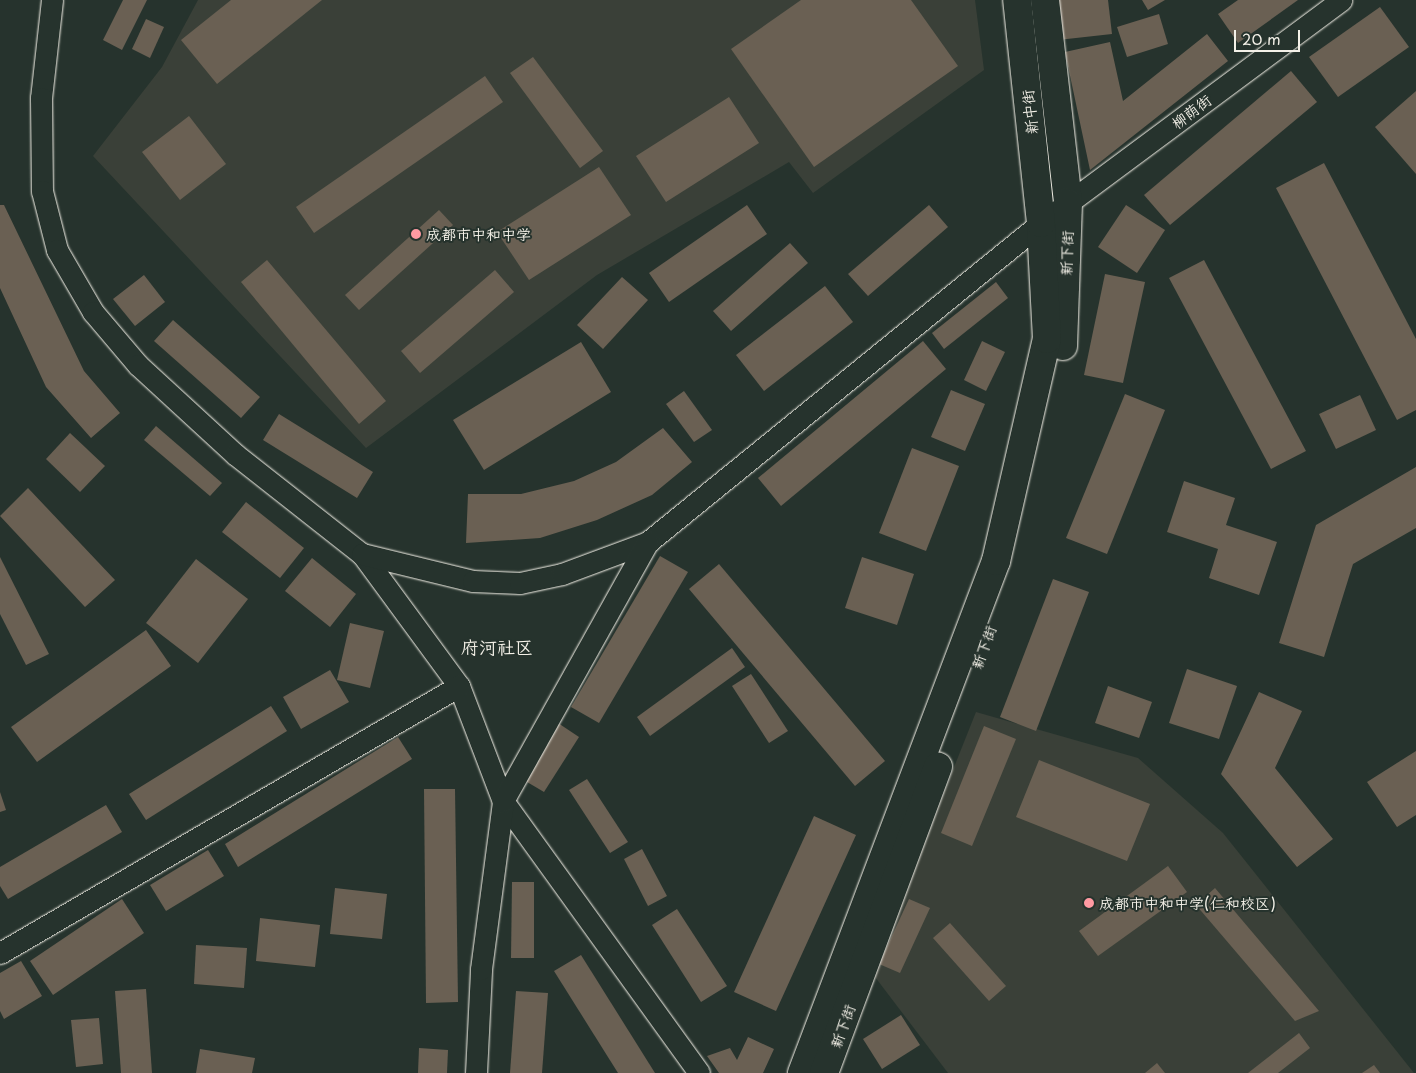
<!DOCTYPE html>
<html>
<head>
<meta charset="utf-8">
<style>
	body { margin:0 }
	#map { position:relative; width:1416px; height:1073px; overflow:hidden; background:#26332d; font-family:"Playpen Sans","LXGW WenKai TC",sans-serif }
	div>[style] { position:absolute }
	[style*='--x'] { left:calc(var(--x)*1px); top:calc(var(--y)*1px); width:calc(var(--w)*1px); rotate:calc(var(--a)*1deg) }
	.built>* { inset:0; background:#3a4038 }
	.building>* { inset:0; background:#6a6053 }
	.roads { filter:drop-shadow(0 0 1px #f4f1e8) drop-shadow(0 0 1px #f4f1e8) }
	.minor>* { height:21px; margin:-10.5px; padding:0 10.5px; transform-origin:10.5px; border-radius:10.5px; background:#26332d }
	.secondary>* { height:28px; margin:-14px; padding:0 14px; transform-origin:14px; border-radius:14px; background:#26332d }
	.dots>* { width:14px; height:14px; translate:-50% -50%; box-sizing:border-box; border:2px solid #26332d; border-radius:50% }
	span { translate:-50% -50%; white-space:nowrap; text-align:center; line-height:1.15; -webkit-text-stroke:4px #26332d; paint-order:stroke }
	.street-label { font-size:15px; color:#f4f1e8 }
	.poi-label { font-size:15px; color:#f4f1e8 }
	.left { translate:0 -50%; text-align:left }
	.quarter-label { font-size:18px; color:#f4f1e8 }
	.scale { position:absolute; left:1234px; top:30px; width:66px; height:22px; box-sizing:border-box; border:2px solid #f4f1e8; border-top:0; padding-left:6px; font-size:15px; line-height:18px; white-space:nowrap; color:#f4f1e8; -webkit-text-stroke:4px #26332d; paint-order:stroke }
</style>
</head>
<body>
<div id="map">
	<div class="built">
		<i style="clip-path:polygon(198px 0,975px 0,984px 70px,813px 193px,789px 162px,597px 275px,366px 448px,93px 156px,162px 67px)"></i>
		<i style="clip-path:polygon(976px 712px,1138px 758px,1223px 833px,1414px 1073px,948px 1073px,872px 973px)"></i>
	</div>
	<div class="building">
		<i style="clip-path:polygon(123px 0,147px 0,122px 50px,103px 40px)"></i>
		<i style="clip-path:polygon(231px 0,322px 0,217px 84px,181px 40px)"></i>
		<i style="clip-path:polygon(801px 0,911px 0,958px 66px,814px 167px,731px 49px)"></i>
		<i style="clip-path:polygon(1054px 0,1108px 0,1112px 34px,1058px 40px)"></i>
		<i style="clip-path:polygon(1142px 0,1165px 0,1148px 10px)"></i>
		<i style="clip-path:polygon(1238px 0,1298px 0,1238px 43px,1218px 14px)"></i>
		<i style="clip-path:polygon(1380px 7px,1409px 47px,1338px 97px,1309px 57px)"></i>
		<i style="clip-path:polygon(1159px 14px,1168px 44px,1127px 57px,1117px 27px)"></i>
		<i style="clip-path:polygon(146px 19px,164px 27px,150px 58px,132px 49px)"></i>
		<i style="clip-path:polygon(1207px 34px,1228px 61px,1090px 170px,1065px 52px,1110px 42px,1123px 101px)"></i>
		<i style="clip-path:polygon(533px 57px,603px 151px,580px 168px,510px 73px)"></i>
		<i style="clip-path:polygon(1291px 71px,1317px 102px,1170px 225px,1144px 195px)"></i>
		<i style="clip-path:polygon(485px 76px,503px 102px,314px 233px,296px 207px)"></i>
		<i style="clip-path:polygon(1416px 91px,1416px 174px,1375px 127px)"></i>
		<i style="clip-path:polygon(729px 97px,759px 143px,666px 202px,636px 156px)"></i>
		<i style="clip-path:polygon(189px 116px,226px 164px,180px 200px,142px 152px)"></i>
		<i style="clip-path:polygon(1324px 163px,1416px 339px,1416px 410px,1397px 420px,1276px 188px)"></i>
		<i style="clip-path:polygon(599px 167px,631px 215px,529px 280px,497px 232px)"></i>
		<i style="clip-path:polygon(0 205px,4px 205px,84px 371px,120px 413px,91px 438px,46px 387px,0 288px)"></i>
		<i style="clip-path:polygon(747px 205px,767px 234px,669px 302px,649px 273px)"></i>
		<i style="clip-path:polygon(929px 205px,948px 227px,868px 296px,848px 274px)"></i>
		<i style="clip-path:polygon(1126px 205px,1165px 230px,1137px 273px,1098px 247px)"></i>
		<i style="clip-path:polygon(439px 210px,453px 225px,359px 310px,345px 295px)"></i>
		<i style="clip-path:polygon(790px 243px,808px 263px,731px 331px,713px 311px)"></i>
		<i style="clip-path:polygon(267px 260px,386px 401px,359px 424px,241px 282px)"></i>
		<i style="clip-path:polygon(1204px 260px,1306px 451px,1271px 469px,1169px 278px)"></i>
		<i style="clip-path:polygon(495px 270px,514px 292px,420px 373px,401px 351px)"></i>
		<i style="clip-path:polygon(1105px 274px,1145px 282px,1123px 383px,1084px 375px)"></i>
		<i style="clip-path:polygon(144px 275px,165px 302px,135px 326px,113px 299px)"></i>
		<i style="clip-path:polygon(622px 277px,648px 300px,603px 349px,577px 325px)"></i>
		<i style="clip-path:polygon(996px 282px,1008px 298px,944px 349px,932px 333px)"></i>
		<i style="clip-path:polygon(825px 286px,853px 322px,764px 391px,736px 355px)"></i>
		<i style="clip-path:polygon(173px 320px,260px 397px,241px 418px,154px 341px)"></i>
		<i style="clip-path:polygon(923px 341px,946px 369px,781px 506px,758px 478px)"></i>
		<i style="clip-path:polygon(982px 341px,1005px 352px,986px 391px,964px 380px)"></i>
		<i style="clip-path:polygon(581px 342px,611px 392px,484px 470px,453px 420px)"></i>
		<i style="clip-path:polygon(951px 390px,985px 404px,965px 451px,931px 437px)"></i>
		<i style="clip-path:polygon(684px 391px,712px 430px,694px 442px,666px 404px)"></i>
		<i style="clip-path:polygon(1125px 394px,1165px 410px,1107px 554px,1066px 538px)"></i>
		<i style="clip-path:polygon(1360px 395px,1376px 430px,1336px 449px,1319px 414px)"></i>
		<i style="clip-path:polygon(279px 414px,373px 472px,357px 498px,263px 440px)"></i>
		<i style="clip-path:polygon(156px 426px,222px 483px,210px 496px,144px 440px)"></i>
		<i style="clip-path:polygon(663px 428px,692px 462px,652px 495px,597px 520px,540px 538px,466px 543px,468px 494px,521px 494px,574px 481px,616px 462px)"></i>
		<i style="clip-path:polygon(70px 433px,105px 466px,80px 492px,46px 459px)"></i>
		<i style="clip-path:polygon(912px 448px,959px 466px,926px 551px,879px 533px)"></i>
		<i style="clip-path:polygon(1416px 467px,1416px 528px,1353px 564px,1324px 657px,1279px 643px,1316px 525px)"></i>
		<i style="clip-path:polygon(1184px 481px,1235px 498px,1226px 525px,1277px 542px,1259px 595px,1209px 578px,1218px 549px,1167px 532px)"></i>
		<i style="clip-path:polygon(28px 488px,115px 580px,85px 607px,0 516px)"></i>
		<i style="clip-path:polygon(246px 502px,304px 548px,280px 578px,222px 532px)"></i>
		<i style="clip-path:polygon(660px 556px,688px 572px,599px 723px,571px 707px)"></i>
		<i style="clip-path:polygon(0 557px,49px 654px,26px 665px,0 614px)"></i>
		<i style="clip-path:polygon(862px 557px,914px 574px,897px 625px,845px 608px)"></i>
		<i style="clip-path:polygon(312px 558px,356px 594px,330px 627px,285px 591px)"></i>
		<i style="clip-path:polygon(196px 559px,248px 599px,198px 663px,146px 623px)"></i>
		<i style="clip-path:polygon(719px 564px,885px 761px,855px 786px,689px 589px)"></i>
		<i style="clip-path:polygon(1053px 579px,1089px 592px,1036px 731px,1000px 717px)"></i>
		<i style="clip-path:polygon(350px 623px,384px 631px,370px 688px,337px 680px)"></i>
		<i style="clip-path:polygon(146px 630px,171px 666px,37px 762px,11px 727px)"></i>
		<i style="clip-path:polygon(732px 648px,745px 667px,650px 736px,637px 717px)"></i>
		<i style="clip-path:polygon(1187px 669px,1237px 686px,1219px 739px,1169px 723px)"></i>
		<i style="clip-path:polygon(330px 670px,349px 702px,301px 729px,283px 697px)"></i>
		<i style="clip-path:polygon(751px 674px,788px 731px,769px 743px,732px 686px)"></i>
		<i style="clip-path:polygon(1108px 686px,1152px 702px,1139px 738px,1095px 723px)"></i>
		<i style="clip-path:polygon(1259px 692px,1302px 711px,1275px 768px,1333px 839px,1297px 867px,1221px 774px)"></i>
		<i style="clip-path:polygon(271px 706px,287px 731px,146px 820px,129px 794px)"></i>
		<i style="clip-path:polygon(558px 723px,579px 737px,544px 792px,522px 779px)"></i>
		<i style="clip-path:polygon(984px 726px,1016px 739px,972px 846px,941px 833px)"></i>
		<i style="clip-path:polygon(398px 737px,412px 759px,238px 867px,225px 844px)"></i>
		<i style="clip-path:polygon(1416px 751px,1416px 815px,1397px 827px,1367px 782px)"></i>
		<i style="clip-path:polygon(1039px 760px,1150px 804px,1127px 861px,1016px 817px)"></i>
		<i style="clip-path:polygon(587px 779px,628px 842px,610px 853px,569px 790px)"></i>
		<i style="clip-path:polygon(424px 789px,455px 789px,458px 1002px,426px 1003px)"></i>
		<i style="clip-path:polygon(0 792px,6px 810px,0 812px)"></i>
		<i style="clip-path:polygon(106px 805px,122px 832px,8px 899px,0 886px,0 867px)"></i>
		<i style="clip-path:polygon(814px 816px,856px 835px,776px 1011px,734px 992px)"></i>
		<i style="clip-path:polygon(642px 849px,667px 896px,648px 906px,624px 859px)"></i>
		<i style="clip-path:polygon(208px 850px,224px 876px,166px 911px,150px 885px)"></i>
		<i style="clip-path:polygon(1168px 866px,1187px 892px,1098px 956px,1079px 931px)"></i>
		<i style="clip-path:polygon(512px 882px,534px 882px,534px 958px,511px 958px)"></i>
		<i style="clip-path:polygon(335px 888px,387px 894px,382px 939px,330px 934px)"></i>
		<i style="clip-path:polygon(1215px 888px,1319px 1011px,1295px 1021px,1196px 905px)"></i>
		<i style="clip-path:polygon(122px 899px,144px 933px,53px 995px,30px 961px)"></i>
		<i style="clip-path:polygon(909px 899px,930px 908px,900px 973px,879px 964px)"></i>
		<i style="clip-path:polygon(677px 909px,727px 986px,701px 1002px,652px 925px)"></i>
		<i style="clip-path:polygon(260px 918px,320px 925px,315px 967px,256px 961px)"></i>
		<i style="clip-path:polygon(950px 923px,1006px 986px,989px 1001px,933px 938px)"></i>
		<i style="clip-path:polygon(196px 945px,247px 948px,244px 988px,194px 984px)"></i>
		<i style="clip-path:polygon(581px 955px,655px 1073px,618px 1073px,554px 971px)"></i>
		<i style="clip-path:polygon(21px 961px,42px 996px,4px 1019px,0 1011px,0 973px)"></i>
		<i style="clip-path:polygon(146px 989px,152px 1073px,121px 1073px,115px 991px)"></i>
		<i style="clip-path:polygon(516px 991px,548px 993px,542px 1073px,510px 1073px)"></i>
		<i style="clip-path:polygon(901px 1015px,920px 1045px,882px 1069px,863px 1039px)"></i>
		<i style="clip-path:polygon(99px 1018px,103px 1064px,76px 1067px,71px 1020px)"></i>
		<i style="clip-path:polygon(1299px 1033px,1310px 1048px,1278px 1073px,1248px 1073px)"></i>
		<i style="clip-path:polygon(748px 1037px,774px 1049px,763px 1073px,719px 1073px,707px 1056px,730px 1048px,737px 1060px)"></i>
		<i style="clip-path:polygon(419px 1048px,448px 1050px,447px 1073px,418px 1073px)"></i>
		<i style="clip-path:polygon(200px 1049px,255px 1058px,252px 1073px,196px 1073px)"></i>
		<i style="clip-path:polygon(1157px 1063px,1165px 1073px,1145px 1073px)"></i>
		<i style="clip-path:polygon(1374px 1065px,1380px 1073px,1362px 1073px)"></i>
	</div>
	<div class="roads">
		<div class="minor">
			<i style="--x:52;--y:0;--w:99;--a:96.4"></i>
			<i style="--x:41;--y:98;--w:93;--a:89.4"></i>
			<i style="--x:42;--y:191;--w:61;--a:75.7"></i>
			<i style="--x:57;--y:250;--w:72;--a:59.9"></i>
			<i style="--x:93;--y:312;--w:70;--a:49.7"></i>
			<i style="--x:138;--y:365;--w:133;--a:42.6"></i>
			<i style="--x:236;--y:455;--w:160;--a:38.2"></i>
			<i style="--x:362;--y:554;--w:164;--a:53.7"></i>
			<i style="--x:459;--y:686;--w:123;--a:69.1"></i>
			<i style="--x:503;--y:801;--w:335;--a:54.2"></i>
			<i style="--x:362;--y:554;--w:114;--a:13.7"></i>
			<i style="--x:473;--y:581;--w:47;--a:2.4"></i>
			<i style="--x:520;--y:583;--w:43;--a:-12.1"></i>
			<i style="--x:562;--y:574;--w:92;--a:-20.4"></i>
			<i style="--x:648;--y:542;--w:506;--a:-39.07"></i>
			<i style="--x:1041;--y:223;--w:374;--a:-36.6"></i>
			<i style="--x:0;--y:953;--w:531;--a:-30.19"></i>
			<i style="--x:476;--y:1073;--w:104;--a:-87.2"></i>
			<i style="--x:481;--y:969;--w:169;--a:-82.5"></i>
			<i style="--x:503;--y:801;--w:297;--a:-60.8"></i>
		</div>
		<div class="secondary">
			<i style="--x:1045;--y:0;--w:204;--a:83.5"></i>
			<i style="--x:1068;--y:203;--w:143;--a:92"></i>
			<i style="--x:802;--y:1073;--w:548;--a:-69.25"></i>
			<i style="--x:996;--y:561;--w:228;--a:-77.1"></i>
			<i style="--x:1047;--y:339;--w:116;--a:-93"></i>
			<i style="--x:1041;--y:223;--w:224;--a:-96.1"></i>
			<i style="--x:824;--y:1073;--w:327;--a:-69.6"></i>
		</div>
	</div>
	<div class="dots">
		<i style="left:416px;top:234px;background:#ff9aa2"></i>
		<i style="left:1089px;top:903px;background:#ff9aa2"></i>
	</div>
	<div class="street-label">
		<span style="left:1191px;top:111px;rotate:-37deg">柳荫街</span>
		<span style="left:1029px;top:112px;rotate:-96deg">新中街</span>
		<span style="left:1066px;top:253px;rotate:-88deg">新下街</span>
		<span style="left:983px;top:647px;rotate:-70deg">新下街</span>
		<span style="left:842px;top:1026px;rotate:-70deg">新下街</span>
	</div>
	<div class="poi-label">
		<span class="left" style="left:426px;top:234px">成都市中和中学</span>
		<span class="left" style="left:1099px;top:903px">成都市中和中学(仁和校区)</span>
	</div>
	<div class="quarter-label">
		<span style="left:497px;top:647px">府河社区</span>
	</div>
	<div class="scale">20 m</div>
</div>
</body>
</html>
